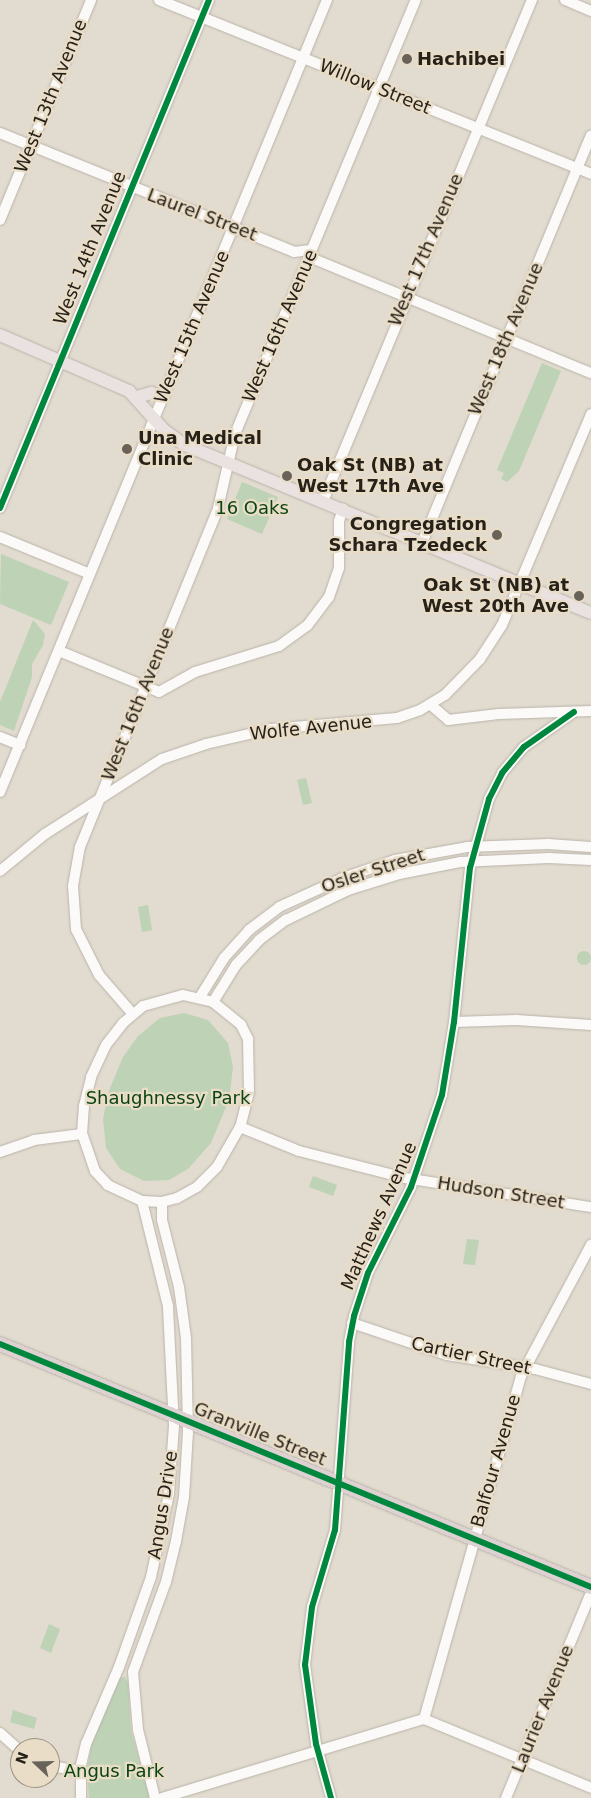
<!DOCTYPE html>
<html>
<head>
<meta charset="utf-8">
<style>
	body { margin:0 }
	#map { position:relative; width:591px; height:1798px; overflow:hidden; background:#e2dbcf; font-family:"DejaVu Sans",sans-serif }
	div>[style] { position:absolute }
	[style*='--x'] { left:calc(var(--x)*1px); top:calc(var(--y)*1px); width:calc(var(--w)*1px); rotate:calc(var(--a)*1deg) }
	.green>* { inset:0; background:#bed2b6 }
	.round { border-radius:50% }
	.roads { filter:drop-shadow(0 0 1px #b9b3aa) drop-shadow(0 0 1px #b9b3aa) }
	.minor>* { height:10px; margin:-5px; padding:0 5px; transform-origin:5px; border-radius:5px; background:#fbfaf8 }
	.major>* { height:12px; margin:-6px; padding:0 6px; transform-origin:6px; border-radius:6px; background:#eae1e1 }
	.highway>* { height:14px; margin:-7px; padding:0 7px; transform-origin:7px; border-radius:7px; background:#ded1d1 }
	.cycleway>* { height:6px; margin:-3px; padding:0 3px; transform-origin:3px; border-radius:3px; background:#00873e }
	.dots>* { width:14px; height:14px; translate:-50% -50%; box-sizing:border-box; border:2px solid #eaddc7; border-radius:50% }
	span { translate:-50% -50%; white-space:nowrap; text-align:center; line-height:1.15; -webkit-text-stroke:4.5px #eaddc7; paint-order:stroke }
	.poi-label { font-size:18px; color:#262119; font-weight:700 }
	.left { translate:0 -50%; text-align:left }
	.right { translate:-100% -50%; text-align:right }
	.street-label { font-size:18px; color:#262119 }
	.park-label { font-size:18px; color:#0a4413 }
	.north { position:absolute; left:10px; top:1738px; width:50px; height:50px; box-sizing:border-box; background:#eaddc7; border:1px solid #9c9281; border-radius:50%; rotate:291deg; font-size:14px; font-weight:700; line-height:20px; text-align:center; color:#262119 }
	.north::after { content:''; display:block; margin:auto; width:18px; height:22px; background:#686259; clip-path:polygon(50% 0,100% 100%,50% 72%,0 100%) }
</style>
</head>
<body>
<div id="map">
	<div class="green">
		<i style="clip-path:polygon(542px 363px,561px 371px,519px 471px,507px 482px,501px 479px,504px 473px,497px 470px)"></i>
		<i style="clip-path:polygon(242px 482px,278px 497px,262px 534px,227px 519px)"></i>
		<i style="clip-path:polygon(1px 554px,69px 582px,51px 625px,0 604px)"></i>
		<i style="clip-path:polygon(33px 620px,45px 634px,43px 645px,32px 664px,32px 677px,14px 731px,0 725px,0 702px)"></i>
		<i style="clip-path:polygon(306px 778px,312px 803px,303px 805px,297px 780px)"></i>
		<i style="clip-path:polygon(148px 905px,152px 930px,142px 932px,138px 907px)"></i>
		<i class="round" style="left:577px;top:951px;width:14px;height:14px"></i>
		<i style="clip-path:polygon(184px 1013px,208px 1020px,228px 1043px,233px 1067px,229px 1100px,211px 1143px,188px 1169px,169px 1180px,144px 1181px,120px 1169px,106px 1148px,103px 1119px,108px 1093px,123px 1057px,138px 1036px,160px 1018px)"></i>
		<i style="clip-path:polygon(313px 1176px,337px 1185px,333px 1196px,309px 1187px)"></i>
		<i style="clip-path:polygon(467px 1239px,479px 1240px,475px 1265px,463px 1264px)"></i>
		<i style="clip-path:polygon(49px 1624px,60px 1629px,51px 1653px,40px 1648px)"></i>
		<i style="clip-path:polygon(125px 1677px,128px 1683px,131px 1731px,150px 1798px,89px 1798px,87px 1769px,93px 1739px,119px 1678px)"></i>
		<i style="clip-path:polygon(13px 1710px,37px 1718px,34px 1729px,10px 1722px)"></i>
	</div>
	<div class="roads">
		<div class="minor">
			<i style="--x:159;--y:0;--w:466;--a:21.9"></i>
			<i style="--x:565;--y:0;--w:28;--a:23"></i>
			<i style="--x:0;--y:133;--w:317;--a:22"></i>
			<i style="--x:294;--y:252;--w:17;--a:-7"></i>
			<i style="--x:0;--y:220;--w:238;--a:-67.5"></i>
			<i style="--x:309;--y:257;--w:305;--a:22.4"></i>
			<i style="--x:323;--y:501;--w:543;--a:-67.36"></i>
			<i style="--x:0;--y:508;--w:549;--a:-67.64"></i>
			<i style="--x:0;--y:537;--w:97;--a:22.3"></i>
			<i style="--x:422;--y:543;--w:441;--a:-67.5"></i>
			<i style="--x:59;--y:651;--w:108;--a:22.3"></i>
			<i style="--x:159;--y:692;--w:41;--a:-29.1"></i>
			<i style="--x:195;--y:672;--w:88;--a:-17.2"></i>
			<i style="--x:279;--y:646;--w:34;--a:-36"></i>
			<i style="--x:307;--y:626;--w:36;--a:-53"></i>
			<i style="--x:329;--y:597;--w:31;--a:-71"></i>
			<i style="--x:339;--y:568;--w:47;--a:-90"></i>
			<i style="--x:339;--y:521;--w:13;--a:-72"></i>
			<i style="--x:431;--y:705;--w:23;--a:41"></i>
			<i style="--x:448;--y:720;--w:51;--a:-6.7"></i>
			<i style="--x:499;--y:714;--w:92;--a:-1.9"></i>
			<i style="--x:0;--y:737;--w:22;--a:22"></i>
			<i style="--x:0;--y:792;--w:857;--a:-67.57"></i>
			<i style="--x:0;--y:871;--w:58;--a:-39.4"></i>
			<i style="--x:45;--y:834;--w:139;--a:-32.7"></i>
			<i style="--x:162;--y:759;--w:46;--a:-18.8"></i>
			<i style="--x:206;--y:744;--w:67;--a:-13"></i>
			<i style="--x:271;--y:729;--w:126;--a:-5"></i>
			<i style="--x:397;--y:718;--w:24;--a:-19"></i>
			<i style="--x:420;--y:710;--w:29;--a:-31"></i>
			<i style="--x:445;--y:695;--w:50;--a:-45.8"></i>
			<i style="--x:480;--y:659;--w:40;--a:-57.1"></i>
			<i style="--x:502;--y:625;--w:229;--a:-67.1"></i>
			<i style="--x:183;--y:995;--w:31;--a:13"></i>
			<i style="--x:213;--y:1002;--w:36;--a:39"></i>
			<i style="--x:241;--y:1025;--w:16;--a:63"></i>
			<i style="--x:248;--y:1039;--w:53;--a:88.9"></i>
			<i style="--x:249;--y:1092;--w:36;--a:104"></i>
			<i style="--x:240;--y:1127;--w:46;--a:119.9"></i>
			<i style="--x:217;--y:1167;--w:28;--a:135"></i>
			<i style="--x:197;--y:1187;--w:23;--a:151"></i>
			<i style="--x:177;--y:1198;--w:16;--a:165"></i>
			<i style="--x:162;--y:1202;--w:20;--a:-177"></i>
			<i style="--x:142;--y:1201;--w:38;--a:-155"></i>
			<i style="--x:108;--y:1185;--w:19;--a:-133"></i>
			<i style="--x:95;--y:1171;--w:39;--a:-109"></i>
			<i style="--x:82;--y:1134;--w:28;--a:-86"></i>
			<i style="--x:84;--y:1106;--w:30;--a:-76"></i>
			<i style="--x:91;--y:1077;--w:35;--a:-65"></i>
			<i style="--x:106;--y:1045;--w:28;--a:-52"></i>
			<i style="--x:123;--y:1023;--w:26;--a:-40"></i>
			<i style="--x:143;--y:1006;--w:41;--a:-15.4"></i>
			<i style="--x:200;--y:997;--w:46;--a:-58.4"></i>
			<i style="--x:224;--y:958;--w:38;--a:-48"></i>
			<i style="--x:249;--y:930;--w:38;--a:-37"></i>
			<i style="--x:279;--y:907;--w:70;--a:-24.4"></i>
			<i style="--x:343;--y:878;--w:55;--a:-19.1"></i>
			<i style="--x:395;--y:860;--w:73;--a:-10.2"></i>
			<i style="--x:467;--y:847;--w:81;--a:-2.1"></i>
			<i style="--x:548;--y:844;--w:43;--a:4"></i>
			<i style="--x:213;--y:1002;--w:44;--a:-58.1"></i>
			<i style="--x:236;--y:965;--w:34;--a:-47"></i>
			<i style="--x:259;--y:940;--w:34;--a:-37"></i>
			<i style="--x:286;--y:920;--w:69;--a:-25.8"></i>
			<i style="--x:348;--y:890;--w:53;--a:-17.4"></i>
			<i style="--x:399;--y:874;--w:62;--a:-11.1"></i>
			<i style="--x:460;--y:862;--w:89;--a:-2.6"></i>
			<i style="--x:549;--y:858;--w:42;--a:2.7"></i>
			<i style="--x:132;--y:1013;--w:50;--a:-131"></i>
			<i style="--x:99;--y:975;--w:51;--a:-116.6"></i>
			<i style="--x:76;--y:929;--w:43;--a:-94"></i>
			<i style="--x:73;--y:886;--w:40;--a:-80"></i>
			<i style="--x:80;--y:847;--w:366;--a:-67.8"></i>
			<i style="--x:218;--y:508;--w:76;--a:-77.1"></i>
			<i style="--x:235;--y:434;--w:470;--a:-67.4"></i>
			<i style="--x:454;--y:1022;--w:62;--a:-1.8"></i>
			<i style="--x:516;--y:1020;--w:75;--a:3.8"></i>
			<i style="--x:240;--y:1127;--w:64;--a:22.1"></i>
			<i style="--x:299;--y:1151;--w:109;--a:14.3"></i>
			<i style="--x:405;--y:1178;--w:188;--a:8.9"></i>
			<i style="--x:0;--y:1152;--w:36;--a:-19"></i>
			<i style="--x:34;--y:1140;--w:48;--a:-7.1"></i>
			<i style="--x:352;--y:1323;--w:100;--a:18.6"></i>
			<i style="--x:447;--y:1355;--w:89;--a:9"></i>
			<i style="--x:535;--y:1369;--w:58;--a:15"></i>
			<i style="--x:424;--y:1719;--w:356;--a:-74.2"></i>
			<i style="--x:521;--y:1376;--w:149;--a:-61.9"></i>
			<i style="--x:0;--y:1733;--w:27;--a:42"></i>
			<i style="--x:50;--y:1766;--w:30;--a:9"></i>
			<i style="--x:81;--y:1798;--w:33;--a:-90"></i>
			<i style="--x:81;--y:1765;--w:22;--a:-77"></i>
			<i style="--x:86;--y:1744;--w:84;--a:-66.8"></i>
			<i style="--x:119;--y:1667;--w:96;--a:-70.4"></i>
			<i style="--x:151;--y:1577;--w:85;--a:-77.8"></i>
			<i style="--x:169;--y:1494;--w:68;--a:-85.8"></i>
			<i style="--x:174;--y:1426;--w:120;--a:-92.9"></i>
			<i style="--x:168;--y:1306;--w:108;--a:-103.9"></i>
			<i style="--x:155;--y:1798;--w:70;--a:-104"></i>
			<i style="--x:138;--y:1730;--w:58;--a:-94.9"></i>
			<i style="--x:133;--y:1672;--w:96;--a:-69.9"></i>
			<i style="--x:166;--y:1582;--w:42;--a:-76.3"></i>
			<i style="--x:176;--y:1541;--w:45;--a:-79.7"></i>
			<i style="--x:184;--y:1497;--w:65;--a:-86.5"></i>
			<i style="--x:188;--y:1432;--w:94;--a:-91.2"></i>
			<i style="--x:186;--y:1338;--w:51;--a:-97.8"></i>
			<i style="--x:179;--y:1287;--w:69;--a:-104.2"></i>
			<i style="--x:162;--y:1220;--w:18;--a:-90"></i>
			<i style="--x:162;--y:1798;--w:274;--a:-16.8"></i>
			<i style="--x:424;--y:1719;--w:181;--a:22.4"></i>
			<i style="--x:331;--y:1798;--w:56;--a:-105.5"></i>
			<i style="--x:316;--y:1744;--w:80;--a:-97.9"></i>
			<i style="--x:305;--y:1665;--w:58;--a:-83.1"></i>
			<i style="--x:312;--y:1607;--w:80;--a:-73.4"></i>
			<i style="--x:335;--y:1530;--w:189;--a:-85.7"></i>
			<i style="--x:349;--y:1342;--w:26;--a:-79"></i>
			<i style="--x:354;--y:1316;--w:45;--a:-72"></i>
			<i style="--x:368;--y:1273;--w:96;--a:-63.4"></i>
			<i style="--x:411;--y:1187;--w:97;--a:-71.4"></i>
			<i style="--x:442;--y:1095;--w:74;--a:-80.7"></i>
			<i style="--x:454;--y:1022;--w:155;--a:-84.1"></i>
			<i style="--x:470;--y:868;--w:72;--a:-74.6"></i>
			<i style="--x:489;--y:799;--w:29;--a:-63"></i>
			<i style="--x:502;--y:773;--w:34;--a:-50"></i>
			<i style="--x:524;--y:747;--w:61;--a:-35"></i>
			<i style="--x:506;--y:1798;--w:222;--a:-67.5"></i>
		</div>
		<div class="major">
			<i style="--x:0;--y:335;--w:141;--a:23.5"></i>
			<i style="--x:129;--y:391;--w:52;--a:48.1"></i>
			<i style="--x:164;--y:430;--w:26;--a:36"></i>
			<i style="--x:185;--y:445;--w:439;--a:22.5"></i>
			<i style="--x:137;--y:397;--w:15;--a:-16"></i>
			<i style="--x:151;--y:393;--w:13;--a:13"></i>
		</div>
		<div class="highway">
			<i style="--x:0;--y:1344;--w:639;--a:22.35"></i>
		</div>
	</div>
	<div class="cycleway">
		<i style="--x:0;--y:508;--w:549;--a:-67.64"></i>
		<i style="--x:0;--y:1344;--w:639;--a:22.35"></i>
		<i style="--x:331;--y:1798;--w:56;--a:-105.5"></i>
		<i style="--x:316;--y:1744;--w:80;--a:-97.9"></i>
		<i style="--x:305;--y:1665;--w:58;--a:-83.1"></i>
		<i style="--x:312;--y:1607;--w:80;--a:-73.4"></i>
		<i style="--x:335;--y:1530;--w:189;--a:-85.7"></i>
		<i style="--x:349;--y:1342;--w:26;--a:-79"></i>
		<i style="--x:354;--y:1316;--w:45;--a:-72"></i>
		<i style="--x:368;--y:1273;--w:96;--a:-63.4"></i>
		<i style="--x:411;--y:1187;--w:97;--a:-71.4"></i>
		<i style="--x:442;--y:1095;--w:74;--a:-80.7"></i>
		<i style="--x:454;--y:1022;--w:155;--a:-84.1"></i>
		<i style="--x:470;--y:868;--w:72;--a:-74.6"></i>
		<i style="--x:489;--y:799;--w:29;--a:-63"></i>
		<i style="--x:502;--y:773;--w:34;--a:-50"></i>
		<i style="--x:524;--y:747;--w:61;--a:-35"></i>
	</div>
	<div class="dots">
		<i style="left:407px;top:59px;background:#686259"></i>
		<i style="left:127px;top:449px;background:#686259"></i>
		<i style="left:287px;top:476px;background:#686259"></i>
		<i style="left:497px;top:535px;background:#686259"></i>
		<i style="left:579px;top:596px;background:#686259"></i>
	</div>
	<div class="poi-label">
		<span class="left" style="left:417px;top:59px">Hachibei</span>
		<span class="left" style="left:138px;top:449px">Una Medical<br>Clinic</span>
		<span class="left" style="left:297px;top:476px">Oak St (NB) at<br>West 17th Ave</span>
		<span class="right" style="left:487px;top:535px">Congregation<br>Schara Tzedeck</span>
		<span class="right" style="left:569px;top:596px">Oak St (NB) at<br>West 20th Ave</span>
	</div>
	<div class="street-label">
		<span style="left:375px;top:87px;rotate:22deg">Willow Street</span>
		<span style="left:51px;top:96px;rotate:-68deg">West 13th Avenue</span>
		<span style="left:202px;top:215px;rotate:21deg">Laurel Street</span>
		<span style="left:90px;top:248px;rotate:-68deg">West 14th Avenue</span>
		<span style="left:426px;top:250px;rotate:-67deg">West 17th Avenue</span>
		<span style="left:280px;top:326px;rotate:-67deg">West 16th Avenue</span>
		<span style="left:192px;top:327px;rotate:-67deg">West 15th Avenue</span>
		<span style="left:506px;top:339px;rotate:-67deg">West 18th Avenue</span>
		<span style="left:138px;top:704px;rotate:-68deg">West 16th Avenue</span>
		<span style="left:311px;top:728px;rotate:-6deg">Wolfe Avenue</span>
		<span style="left:373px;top:871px;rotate:-18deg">Osler Street</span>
		<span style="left:501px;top:1193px;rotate:9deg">Hudson Street</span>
		<span style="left:379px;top:1216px;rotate:-66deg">Matthews Avenue</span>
		<span style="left:471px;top:1356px;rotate:12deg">Cartier Street</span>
		<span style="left:260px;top:1434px;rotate:22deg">Granville Street</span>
		<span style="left:496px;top:1461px;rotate:-74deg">Balfour Avenue</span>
		<span style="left:163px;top:1505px;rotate:-81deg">Angus Drive</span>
		<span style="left:543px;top:1709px;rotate:-68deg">Laurier Avenue</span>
	</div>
	<div class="park-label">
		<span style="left:252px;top:508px">16 Oaks</span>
		<span style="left:168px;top:1098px">Shaughnessy Park</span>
		<span style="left:114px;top:1771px">Angus Park</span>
	</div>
	<div class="north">N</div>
</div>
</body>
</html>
